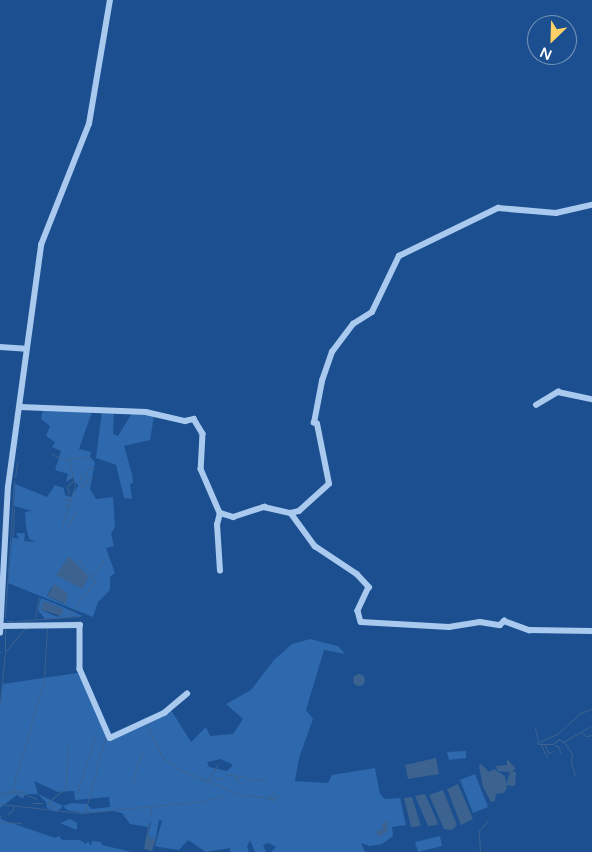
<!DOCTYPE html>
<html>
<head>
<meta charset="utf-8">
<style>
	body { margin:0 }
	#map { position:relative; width:592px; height:852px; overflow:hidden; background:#1b4f8f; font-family:"Varela Round",sans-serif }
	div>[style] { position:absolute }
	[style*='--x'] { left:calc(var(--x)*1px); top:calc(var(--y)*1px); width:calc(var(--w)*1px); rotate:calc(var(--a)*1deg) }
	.green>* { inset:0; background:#2e69ad }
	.water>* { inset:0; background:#3c6290 }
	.round { border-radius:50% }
	.stream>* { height:1px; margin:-0.5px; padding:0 0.5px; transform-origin:0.5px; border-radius:0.5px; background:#3c6290 }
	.minor>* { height:5.5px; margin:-2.75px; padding:0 2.75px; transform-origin:2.75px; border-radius:2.75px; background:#a9c9ee }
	span { translate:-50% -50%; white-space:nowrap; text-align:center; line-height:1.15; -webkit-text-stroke:4.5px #1b4f8f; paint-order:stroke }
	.north { position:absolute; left:527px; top:15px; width:50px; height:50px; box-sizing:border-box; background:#1b4f8f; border:1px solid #7695bc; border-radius:50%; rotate:204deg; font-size:14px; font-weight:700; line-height:20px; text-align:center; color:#fff }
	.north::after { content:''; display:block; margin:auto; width:18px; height:22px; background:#ffd166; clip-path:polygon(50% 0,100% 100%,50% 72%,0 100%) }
</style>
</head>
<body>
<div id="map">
	<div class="green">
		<i style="clip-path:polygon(evenodd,43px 410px,92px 412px,79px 449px,91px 452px,90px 457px,95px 462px,90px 489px,96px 499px,113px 497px,115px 527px,111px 534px,114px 546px,106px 548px,115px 573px,110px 577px,110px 590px,98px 602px,93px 617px,8px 583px,12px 537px,19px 539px,16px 533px,25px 533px,24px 541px,36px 542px,29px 539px,26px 527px,25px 512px,32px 511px,14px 506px,15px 484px,47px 497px,55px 485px,64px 488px,65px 495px,71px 497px,78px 486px,73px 478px,66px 482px,68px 474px,55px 470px,61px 451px,52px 447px,55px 442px,46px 436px,50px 426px,41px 419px,43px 410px,51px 587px,64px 604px,47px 596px,51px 587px)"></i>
		<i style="clip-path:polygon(102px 411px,114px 411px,113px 434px,118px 436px,132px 413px,154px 416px,150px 440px,124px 446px,132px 474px,133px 483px,130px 484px,132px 499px,124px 498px,116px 465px,96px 458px)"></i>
		<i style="clip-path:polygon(evenodd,41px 598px,56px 604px,83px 616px,45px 619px,38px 610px,41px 598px,43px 601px,63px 609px,58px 617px,41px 610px,43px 601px)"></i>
		<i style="clip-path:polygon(evenodd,310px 639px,338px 646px,345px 654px,324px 650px,306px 710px,313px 719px,299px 758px,295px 781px,328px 783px,332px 775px,375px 768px,380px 794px,385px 799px,400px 798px,406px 825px,392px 827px,393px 836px,382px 844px,370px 846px,361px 843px,365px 852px,271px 852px,276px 847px,269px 843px,263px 845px,266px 852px,255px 852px,250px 840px,247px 847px,249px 852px,230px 852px,230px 848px,206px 852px,188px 840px,179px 850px,159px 847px,155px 846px,162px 821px,159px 820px,156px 838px,152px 840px,148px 835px,151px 821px,148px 827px,130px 824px,122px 813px,113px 811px,82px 813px,67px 810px,63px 806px,72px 803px,87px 804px,92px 809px,110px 807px,109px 797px,75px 800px,74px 791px,58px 792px,34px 781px,38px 794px,63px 806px,57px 812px,47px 808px,46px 802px,38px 794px,25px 794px,23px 799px,17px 795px,0 808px,0 703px,3px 684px,84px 672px,111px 734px,169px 707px,191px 742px,206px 727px,210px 736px,233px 734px,243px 719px,226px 704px,251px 690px,274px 660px,292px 644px,310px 639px,221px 759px,233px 765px,227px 771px,209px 767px,207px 762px,221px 759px)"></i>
		<i style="clip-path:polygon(466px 751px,466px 758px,449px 760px,447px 752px)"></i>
		<i style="clip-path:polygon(475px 774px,488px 807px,473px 813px,460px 780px)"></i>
		<i style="clip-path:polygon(0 819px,55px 838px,59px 836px,62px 840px,80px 840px,86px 844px,88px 841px,91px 846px,92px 841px,101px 842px,102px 845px,132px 852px,0 852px)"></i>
		<i style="clip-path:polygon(70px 819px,77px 823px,77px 830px,60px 823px)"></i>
		<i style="clip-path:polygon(440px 836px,442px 846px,418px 852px,415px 842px)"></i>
	</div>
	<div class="water">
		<i style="clip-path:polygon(69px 556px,89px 577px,82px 589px,56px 575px)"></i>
		<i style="clip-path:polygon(54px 584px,68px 593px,66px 604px,47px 596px)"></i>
		<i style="clip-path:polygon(43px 601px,63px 609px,62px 616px,41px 610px)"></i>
		<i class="round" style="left:353px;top:674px;width:12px;height:12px"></i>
		<i style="clip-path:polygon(436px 758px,439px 774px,408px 779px,405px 765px)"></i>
		<i style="clip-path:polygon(507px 759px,516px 769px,512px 770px,516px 773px,515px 786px,506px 785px,510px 772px,498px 771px,496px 766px,507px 765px)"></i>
		<i style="clip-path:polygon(481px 764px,489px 772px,494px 769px,505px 776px,507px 788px,504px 793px,496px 794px,495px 801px,491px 802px,483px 787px,479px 766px)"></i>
		<i style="clip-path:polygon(458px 784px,473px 819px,461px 825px,447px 789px)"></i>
		<i style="clip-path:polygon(443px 790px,457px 825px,452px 830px,444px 829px,429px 795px)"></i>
		<i style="clip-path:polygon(425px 794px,438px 823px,437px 825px,428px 826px,415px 796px)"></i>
		<i style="clip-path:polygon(412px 797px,421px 826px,411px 827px,404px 798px)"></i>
		<i style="clip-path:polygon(150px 816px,148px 835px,152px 840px,156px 838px,152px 851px,144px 849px)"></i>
		<i style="clip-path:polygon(388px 819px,387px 832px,378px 837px,376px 831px,384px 829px,381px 826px)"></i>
	</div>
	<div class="stream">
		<i style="--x:52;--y:454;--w:10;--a:29"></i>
		<i style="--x:61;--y:459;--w:29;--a:-4"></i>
		<i style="--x:92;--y:467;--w:3;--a:45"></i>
		<i style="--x:15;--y:477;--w:15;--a:-82"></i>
		<i style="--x:67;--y:477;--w:6;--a:0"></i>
		<i style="--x:85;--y:482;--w:8;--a:-30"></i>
		<i style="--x:81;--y:487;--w:12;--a:-90"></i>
		<i style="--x:84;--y:487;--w:17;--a:-80"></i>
		<i style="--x:87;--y:470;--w:5;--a:-37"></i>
		<i style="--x:68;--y:492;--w:6;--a:-99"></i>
		<i style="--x:67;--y:486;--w:8;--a:-40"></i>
		<i style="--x:68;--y:494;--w:4;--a:-63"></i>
		<i style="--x:64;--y:499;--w:6;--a:9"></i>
		<i style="--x:63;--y:503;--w:6;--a:18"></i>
		<i style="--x:62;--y:525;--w:42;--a:-72"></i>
		<i style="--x:75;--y:485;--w:29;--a:-104"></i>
		<i style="--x:68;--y:525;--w:15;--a:-58"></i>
		<i style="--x:13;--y:535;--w:26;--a:-88"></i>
		<i style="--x:92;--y:577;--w:22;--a:-56"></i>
		<i style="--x:74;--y:609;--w:35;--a:-53"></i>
		<i style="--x:95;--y:581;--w:29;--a:-128"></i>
		<i style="--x:69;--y:616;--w:7;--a:-56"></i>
		<i style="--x:5;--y:617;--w:136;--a:-86.2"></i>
		<i style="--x:35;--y:617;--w:20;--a:-79"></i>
		<i style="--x:7;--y:621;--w:6;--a:0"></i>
		<i style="--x:16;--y:621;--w:64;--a:-4.5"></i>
		<i style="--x:53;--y:623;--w:27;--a:-4"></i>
		<i style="--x:0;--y:652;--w:1;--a:0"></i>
		<i style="--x:5;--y:652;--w:23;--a:-90"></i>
		<i style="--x:0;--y:703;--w:51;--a:-84.4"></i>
		<i style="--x:5;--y:652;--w:30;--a:-50"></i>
		<i style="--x:24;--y:629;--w:5;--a:-11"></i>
		<i style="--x:147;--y:724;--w:38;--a:65"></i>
		<i style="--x:163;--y:758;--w:22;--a:34"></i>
		<i style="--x:181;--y:770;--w:62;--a:22.8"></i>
		<i style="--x:238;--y:794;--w:32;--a:7"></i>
		<i style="--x:270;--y:798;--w:5;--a:37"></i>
		<i style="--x:535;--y:728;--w:13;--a:77"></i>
		<i style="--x:581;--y:732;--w:6;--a:39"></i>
		<i style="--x:586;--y:736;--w:6;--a:-9"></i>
		<i style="--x:564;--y:742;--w:14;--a:56"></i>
		<i style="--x:572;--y:754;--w:9;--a:96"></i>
		<i style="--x:571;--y:763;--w:13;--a:72"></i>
		<i style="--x:537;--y:743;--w:22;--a:-24"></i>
		<i style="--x:557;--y:734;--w:31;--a:-42"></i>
		<i style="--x:580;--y:713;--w:13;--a:-18"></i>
		<i style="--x:538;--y:744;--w:15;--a:0"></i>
		<i style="--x:553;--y:744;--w:8;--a:-40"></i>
		<i style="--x:559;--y:739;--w:5;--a:37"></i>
		<i style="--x:563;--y:742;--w:34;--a:-30"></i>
		<i style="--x:541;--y:745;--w:14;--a:65"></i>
		<i style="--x:545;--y:745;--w:9;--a:69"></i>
		<i style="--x:548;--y:753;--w:6;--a:-18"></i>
		<i style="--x:555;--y:745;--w:4;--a:27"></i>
		<i style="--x:559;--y:747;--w:6;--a:81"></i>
		<i style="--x:235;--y:774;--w:6;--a:81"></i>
		<i style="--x:236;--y:780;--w:8;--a:30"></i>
		<i style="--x:208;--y:779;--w:18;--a:-56"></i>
		<i style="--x:132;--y:781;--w:31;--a:-71"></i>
		<i style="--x:204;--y:781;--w:11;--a:-22"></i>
		<i style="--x:214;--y:777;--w:7;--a:16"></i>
		<i style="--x:221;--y:779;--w:8;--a:-40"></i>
		<i style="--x:227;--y:774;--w:33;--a:11"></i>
		<i style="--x:259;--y:780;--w:8;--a:-14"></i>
		<i style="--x:12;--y:790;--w:115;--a:-73.8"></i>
		<i style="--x:44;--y:680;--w:53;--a:-86.8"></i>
		<i style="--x:0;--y:792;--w:19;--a:-3"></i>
		<i style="--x:19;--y:791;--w:19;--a:25"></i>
		<i style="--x:273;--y:792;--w:7;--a:117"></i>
		<i style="--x:270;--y:798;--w:7;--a:0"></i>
		<i style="--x:277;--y:798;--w:4;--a:-76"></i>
		<i style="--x:77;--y:793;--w:59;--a:-72.2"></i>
		<i style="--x:0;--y:796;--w:16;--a:-15"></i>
		<i style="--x:15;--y:792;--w:9;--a:36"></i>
		<i style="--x:32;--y:803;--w:10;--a:0"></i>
		<i style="--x:47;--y:803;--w:24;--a:-38"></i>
		<i style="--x:66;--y:788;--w:42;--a:-88.6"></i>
		<i style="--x:0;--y:804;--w:82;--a:6.3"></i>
		<i style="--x:82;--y:813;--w:123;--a:-5.6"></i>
		<i style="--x:204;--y:801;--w:23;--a:-15"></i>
		<i style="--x:48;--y:804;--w:8;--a:14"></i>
		<i style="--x:85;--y:812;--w:81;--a:-74.9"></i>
		<i style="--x:8;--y:814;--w:6;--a:-39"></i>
		<i style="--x:13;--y:810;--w:5;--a:-90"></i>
		<i style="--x:0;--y:816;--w:2;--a:90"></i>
		<i style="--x:150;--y:816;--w:9;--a:-84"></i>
		<i style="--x:0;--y:822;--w:21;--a:3"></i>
		<i style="--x:480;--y:852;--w:21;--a:-93"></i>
		<i style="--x:479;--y:831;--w:13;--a:-51"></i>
	</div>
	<div class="minor">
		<i style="--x:0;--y:347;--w:26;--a:4"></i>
		<i style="--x:536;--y:405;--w:26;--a:-31"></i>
		<i style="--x:558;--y:392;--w:35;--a:12"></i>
		<i style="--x:20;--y:407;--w:126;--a:2.3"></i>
		<i style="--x:146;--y:412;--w:40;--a:13"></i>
		<i style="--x:185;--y:421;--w:9;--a:-13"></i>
		<i style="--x:194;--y:419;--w:17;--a:59"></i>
		<i style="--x:203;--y:434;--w:35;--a:93"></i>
		<i style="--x:201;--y:469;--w:48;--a:66.6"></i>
		<i style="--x:220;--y:513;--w:14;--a:17"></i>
		<i style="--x:233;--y:517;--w:33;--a:-18"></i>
		<i style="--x:264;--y:507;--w:28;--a:13"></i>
		<i style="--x:291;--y:513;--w:41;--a:54"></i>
		<i style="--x:315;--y:546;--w:50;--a:33.7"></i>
		<i style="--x:357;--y:574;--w:18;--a:47"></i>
		<i style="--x:369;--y:587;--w:26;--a:115"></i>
		<i style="--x:358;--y:611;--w:11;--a:75"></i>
		<i style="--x:361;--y:622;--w:88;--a:3.3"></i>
		<i style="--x:449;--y:627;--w:31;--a:-9"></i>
		<i style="--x:480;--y:622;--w:20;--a:9"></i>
		<i style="--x:500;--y:625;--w:6;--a:-45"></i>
		<i style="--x:504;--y:621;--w:27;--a:20"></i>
		<i style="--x:529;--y:630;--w:63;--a:0.9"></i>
		<i style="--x:291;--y:513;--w:8;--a:-14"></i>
		<i style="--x:299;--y:511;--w:40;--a:-42"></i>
		<i style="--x:329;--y:484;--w:61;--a:-101.3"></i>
		<i style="--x:317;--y:424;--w:3;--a:-162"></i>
		<i style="--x:314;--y:423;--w:43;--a:-79.2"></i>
		<i style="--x:322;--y:381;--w:31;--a:-71"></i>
		<i style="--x:332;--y:352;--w:35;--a:-53"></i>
		<i style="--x:353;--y:324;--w:22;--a:-32"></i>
		<i style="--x:372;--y:312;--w:62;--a:-64.3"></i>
		<i style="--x:399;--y:256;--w:110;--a:-25.9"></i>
		<i style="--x:498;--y:208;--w:58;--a:4.9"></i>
		<i style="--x:556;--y:213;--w:37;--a:-13"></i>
		<i style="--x:220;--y:571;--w:46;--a:-93.7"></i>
		<i style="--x:217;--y:525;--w:12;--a:-76"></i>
		<i style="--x:0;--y:626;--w:80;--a:-0.7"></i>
		<i style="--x:80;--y:625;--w:44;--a:90"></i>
		<i style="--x:80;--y:669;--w:75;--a:66.5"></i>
		<i style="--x:110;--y:738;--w:60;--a:-24.8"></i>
		<i style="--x:164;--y:713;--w:30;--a:-40"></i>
		<i style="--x:0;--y:633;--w:146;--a:-86.9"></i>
		<i style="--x:8;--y:487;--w:244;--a:-82.2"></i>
		<i style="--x:41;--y:245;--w:130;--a:-68.4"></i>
		<i style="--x:89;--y:124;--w:126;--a:-80.4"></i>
	</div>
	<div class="north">N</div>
</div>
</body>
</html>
